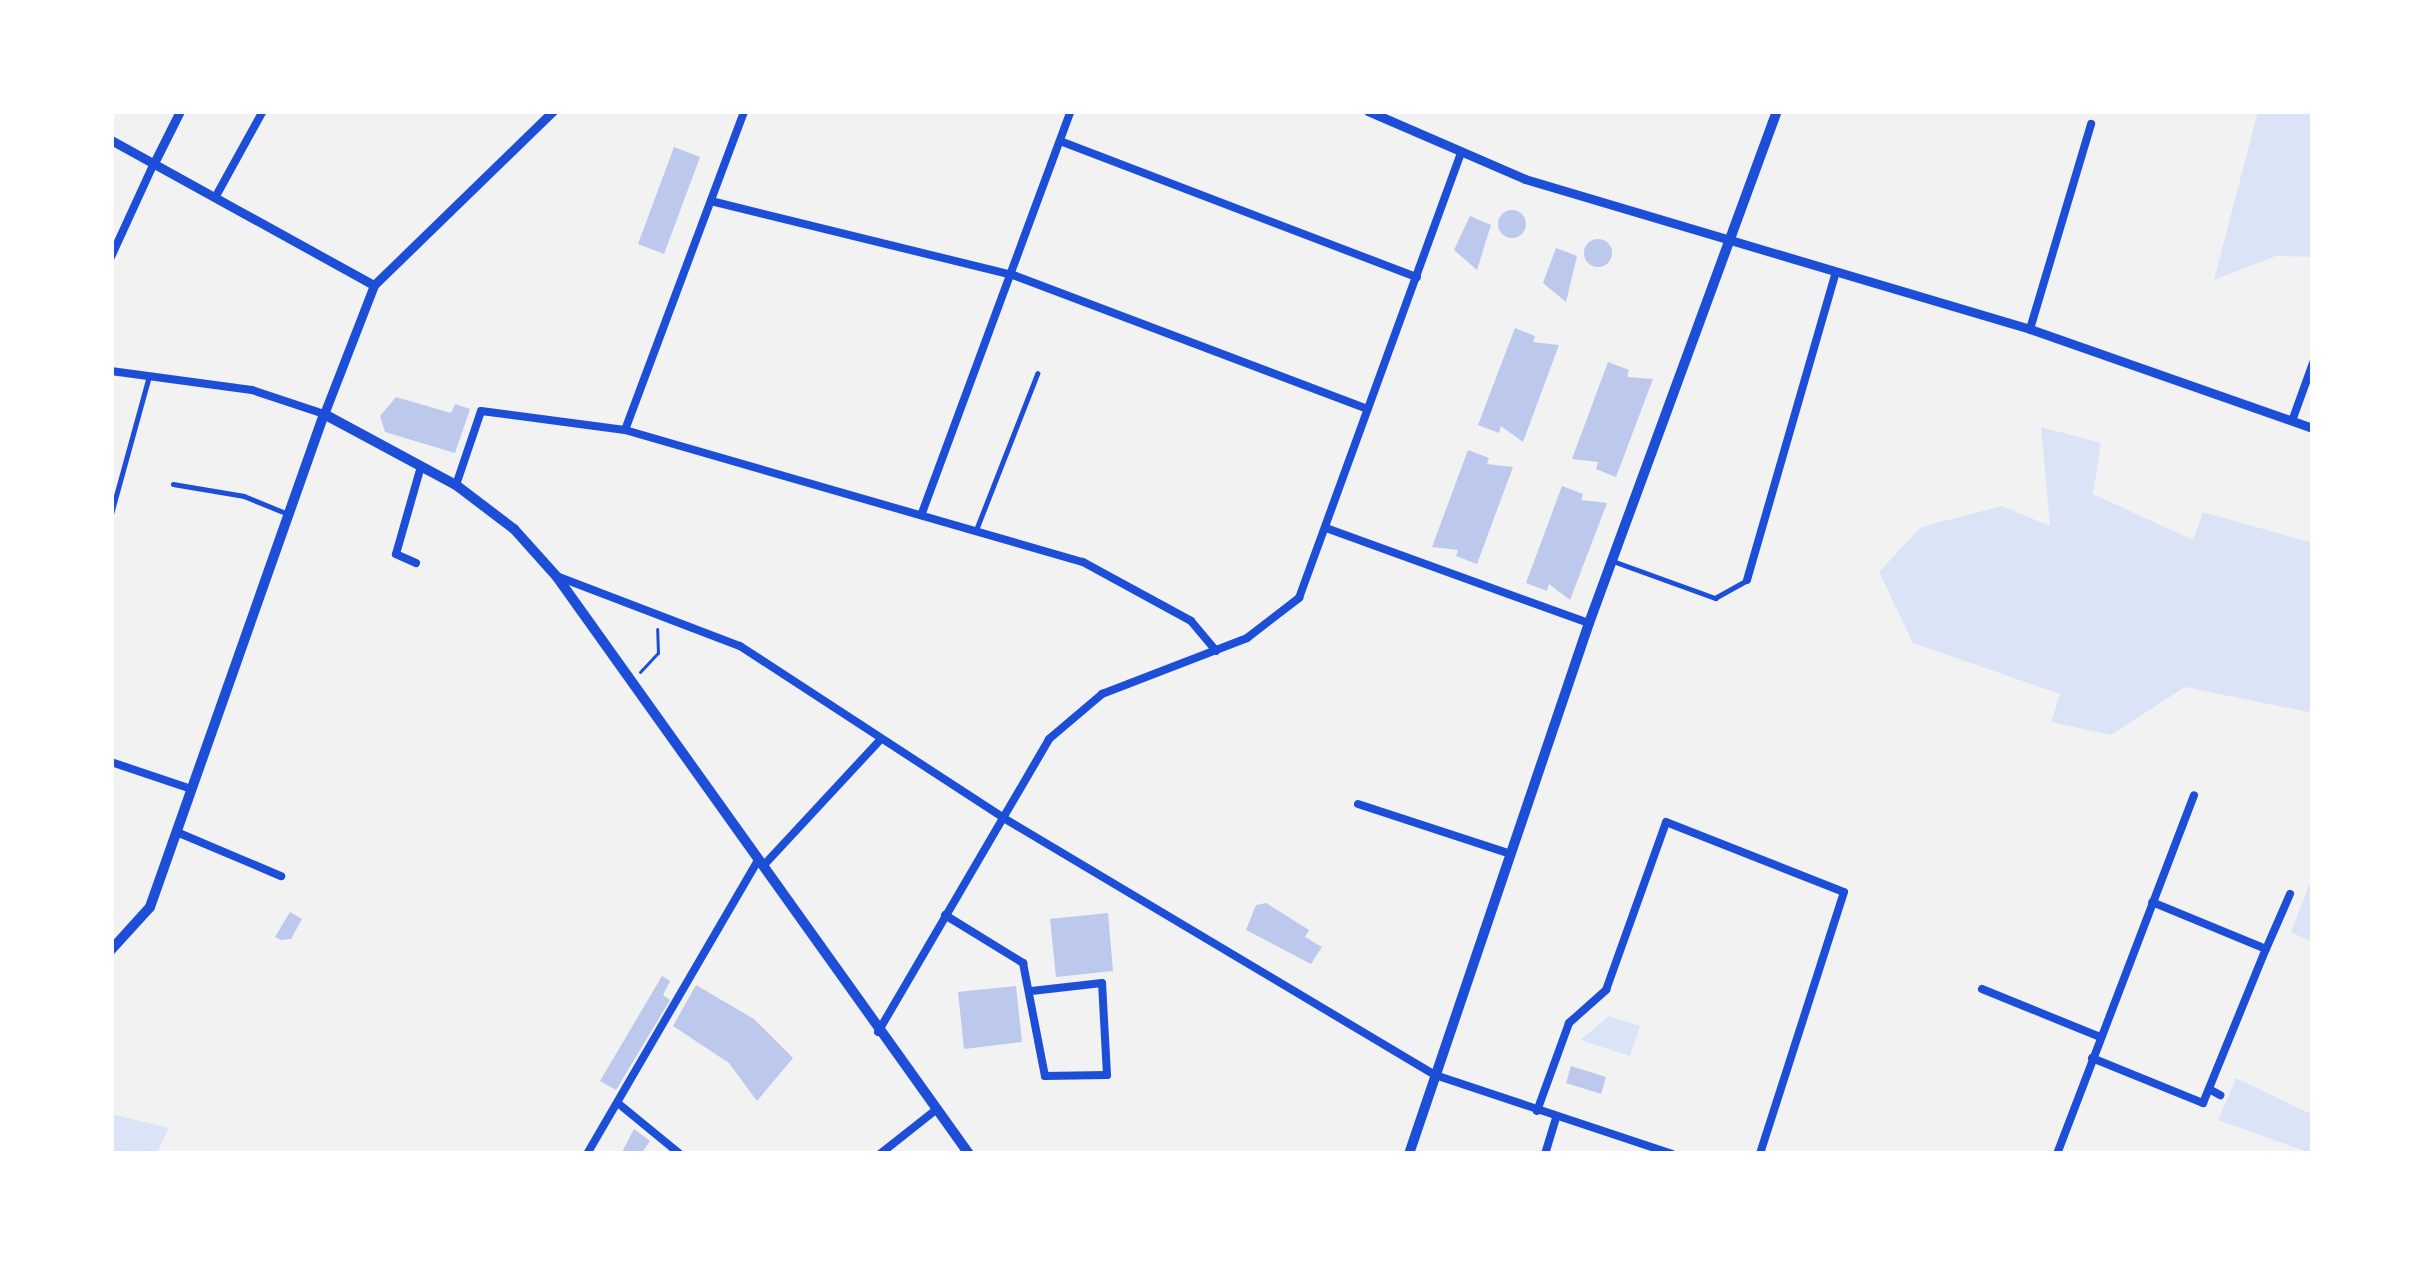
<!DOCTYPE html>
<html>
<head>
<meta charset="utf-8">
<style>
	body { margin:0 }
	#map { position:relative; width:2424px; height:1265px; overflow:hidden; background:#f2f2f2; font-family:"Exo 2",sans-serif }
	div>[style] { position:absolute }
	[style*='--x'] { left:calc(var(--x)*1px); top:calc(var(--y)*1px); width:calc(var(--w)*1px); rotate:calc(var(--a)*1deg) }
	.green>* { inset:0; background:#dbe4f7 }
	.building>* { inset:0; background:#bdc9ec }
	.round { border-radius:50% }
	.path>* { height:3px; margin:-1.5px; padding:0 1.5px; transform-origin:1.5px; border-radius:1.5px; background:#1d4ed8 }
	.service>* { height:4.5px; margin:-2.25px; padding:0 2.25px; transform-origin:2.25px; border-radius:2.25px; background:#1d4ed8 }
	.minor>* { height:8px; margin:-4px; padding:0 4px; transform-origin:4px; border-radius:4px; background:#1d4ed8 }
	.tertiary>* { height:9px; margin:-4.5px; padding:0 4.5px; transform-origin:4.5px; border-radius:4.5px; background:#1d4ed8 }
	.secondary>* { height:10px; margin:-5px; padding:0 5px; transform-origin:5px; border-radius:5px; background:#1d4ed8 }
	span { translate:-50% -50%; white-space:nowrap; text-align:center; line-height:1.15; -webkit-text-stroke:10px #fff; paint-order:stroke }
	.frame { position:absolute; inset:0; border:114px solid #fff; pointer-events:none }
</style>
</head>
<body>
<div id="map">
	<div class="green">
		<i style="clip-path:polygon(2258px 111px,2313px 111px,2313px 257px,2276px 256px,2214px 280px)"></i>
		<i style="clip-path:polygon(2041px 427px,2101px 443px,2093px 494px,2193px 540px,2203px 512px,2313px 543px,2313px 713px,2185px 687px,2111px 735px,2051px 722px,2060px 694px,1913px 643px,1879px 572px,1921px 527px,2002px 506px,2050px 526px)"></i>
		<i style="clip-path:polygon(2313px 875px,2313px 943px,2291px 932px)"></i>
		<i style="clip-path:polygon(1609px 1016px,1640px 1026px,1630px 1056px,1580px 1040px)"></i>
		<i style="clip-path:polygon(2236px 1078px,2313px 1115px,2313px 1154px,2218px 1120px)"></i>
		<i style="clip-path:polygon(111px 1114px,169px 1128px,156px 1154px,111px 1154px)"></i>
	</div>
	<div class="building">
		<i style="clip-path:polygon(674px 147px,700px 157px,664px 254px,638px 244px)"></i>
		<i class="round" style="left:1498px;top:210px;width:28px;height:28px"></i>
		<i style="clip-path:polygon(1470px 216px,1491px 225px,1477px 270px,1454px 250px)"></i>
		<i class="round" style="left:1584px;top:239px;width:28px;height:28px"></i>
		<i style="clip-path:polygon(1556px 248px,1577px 256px,1566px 302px,1543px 283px)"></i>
		<i style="clip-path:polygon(1515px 328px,1535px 336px,1533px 342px,1559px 345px,1523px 442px,1501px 426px,1499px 433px,1478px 425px)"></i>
		<i style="clip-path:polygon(1608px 362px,1629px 370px,1627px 377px,1653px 379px,1616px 477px,1596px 469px,1598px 462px,1572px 459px)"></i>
		<i style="clip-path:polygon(396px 397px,451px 413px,455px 404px,470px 409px,455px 453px,385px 432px,380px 416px)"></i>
		<i style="clip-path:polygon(1468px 450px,1489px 458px,1487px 464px,1513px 467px,1477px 564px,1456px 556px,1458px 550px,1432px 547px)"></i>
		<i style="clip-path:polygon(1562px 486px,1583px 494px,1581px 500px,1607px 503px,1570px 600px,1549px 584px,1547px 591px,1526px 583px)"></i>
		<i style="clip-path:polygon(1266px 903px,1309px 930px,1305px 937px,1322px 947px,1311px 964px,1246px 930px,1256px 905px)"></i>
		<i style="clip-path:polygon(290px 912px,302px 919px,291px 939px,281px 940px,275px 937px)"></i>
		<i style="clip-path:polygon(1108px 913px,1113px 971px,1056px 977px,1050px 919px)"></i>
		<i style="clip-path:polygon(662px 976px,670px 981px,663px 995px,670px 1000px,616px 1090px,600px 1081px)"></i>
		<i style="clip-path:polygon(696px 985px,754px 1019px,793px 1058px,757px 1101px,729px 1063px,673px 1026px)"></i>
		<i style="clip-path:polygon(1016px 986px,1022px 1042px,964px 1049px,958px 992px)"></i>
		<i style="clip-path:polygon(1571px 1066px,1606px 1077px,1601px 1094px,1566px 1083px)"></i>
		<i style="clip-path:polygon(634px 1129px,650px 1141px,641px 1154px,621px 1154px)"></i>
	</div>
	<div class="path">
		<i style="--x:640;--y:672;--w:26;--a:-47"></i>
		<i style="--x:658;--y:653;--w:24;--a:-92"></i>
	</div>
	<div class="service">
		<i style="--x:173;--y:484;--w:72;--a:9.6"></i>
		<i style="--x:244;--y:496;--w:48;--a:22.2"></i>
		<i style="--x:111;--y:514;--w:143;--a:-74.6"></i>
		<i style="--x:976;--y:530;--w:168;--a:-68.6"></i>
		<i style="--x:1613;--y:561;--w:109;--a:19.9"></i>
		<i style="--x:1715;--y:598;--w:37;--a:-29"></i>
	</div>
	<div class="minor">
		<i style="--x:1060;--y:141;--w:382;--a:20.9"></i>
		<i style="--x:216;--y:196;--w:97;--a:-61.1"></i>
		<i style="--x:711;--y:201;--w:311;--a:13.8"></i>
		<i style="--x:1013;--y:275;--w:379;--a:20.7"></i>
		<i style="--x:111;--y:257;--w:103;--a:-65.4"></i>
		<i style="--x:2030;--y:329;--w:214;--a:-73.4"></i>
		<i style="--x:111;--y:371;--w:142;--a:7.7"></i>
		<i style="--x:252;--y:390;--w:76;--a:18.4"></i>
		<i style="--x:2292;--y:421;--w:62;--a:-70.1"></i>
		<i style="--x:625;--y:430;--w:340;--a:-69.5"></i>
		<i style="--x:456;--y:485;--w:78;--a:-71.3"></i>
		<i style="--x:481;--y:411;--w:145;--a:7.5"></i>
		<i style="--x:625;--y:430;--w:477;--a:16.1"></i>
		<i style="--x:1083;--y:562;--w:123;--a:28.6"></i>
		<i style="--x:1191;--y:621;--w:39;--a:50"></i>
		<i style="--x:922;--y:513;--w:429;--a:-69.7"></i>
		<i style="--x:1326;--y:528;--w:280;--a:19.9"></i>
		<i style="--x:416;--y:563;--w:22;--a:-156"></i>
		<i style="--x:396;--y:554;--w:91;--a:-74.1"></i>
		<i style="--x:559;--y:577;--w:194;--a:20.9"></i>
		<i style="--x:740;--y:646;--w:313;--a:33.1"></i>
		<i style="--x:1002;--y:817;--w:504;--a:30.79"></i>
		<i style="--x:1435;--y:1075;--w:251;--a:18.4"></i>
		<i style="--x:1747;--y:580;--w:316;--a:-73.9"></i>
		<i style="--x:111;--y:762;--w:84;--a:18.6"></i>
		<i style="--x:1358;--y:804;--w:158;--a:18.1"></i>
		<i style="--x:179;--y:833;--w:111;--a:22.9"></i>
		<i style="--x:763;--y:866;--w:172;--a:-47.1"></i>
		<i style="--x:945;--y:915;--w:92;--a:31.6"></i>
		<i style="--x:1023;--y:963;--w:115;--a:79"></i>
		<i style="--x:1045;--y:1076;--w:62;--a:-0.9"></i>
		<i style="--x:1107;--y:1075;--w:92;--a:-93.1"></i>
		<i style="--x:1102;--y:983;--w:71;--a:173.6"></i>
		<i style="--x:2266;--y:949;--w:60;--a:-66.4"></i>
		<i style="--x:1982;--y:989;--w:127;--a:22.1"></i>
		<i style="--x:878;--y:1032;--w:339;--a:-59.7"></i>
		<i style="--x:1049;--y:739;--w:70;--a:-40.3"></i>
		<i style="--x:1102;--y:694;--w:155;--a:-21.1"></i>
		<i style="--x:1247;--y:638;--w:66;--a:-37.6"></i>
		<i style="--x:1299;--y:598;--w:471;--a:-70"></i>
		<i style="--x:2092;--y:1058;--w:120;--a:22.1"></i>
		<i style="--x:2203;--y:1103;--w:166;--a:-67.8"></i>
		<i style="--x:2266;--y:949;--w:123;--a:-157.6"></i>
		<i style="--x:2209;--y:1089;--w:13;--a:29"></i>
		<i style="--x:619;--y:1104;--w:79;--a:39.3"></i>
		<i style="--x:1537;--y:1111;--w:94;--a:-70"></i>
		<i style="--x:1569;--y:1023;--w:50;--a:-41.7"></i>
		<i style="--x:1606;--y:990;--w:178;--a:-70.3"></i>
		<i style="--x:1666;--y:822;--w:191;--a:21.5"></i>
		<i style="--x:1844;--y:892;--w:275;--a:107.8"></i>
		<i style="--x:587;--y:1154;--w:340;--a:-59.8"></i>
		<i style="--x:880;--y:1154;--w:68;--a:-38.4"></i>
		<i style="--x:1545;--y:1154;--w:38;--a:-73"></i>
		<i style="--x:2057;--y:1154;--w:384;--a:-69.1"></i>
	</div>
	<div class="tertiary">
		<i style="--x:1368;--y:111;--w:171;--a:23.4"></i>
		<i style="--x:1525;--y:179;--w:527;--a:16.54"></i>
		<i style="--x:2030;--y:329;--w:300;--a:19.3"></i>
		<i style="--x:111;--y:140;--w:300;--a:28.9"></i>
		<i style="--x:154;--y:163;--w:58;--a:-63.4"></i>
		<i style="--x:324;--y:414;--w:138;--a:-68.8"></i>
		<i style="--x:374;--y:285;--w:250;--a:-44.2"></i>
	</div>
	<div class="secondary">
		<i style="--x:111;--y:950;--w:58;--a:-47.8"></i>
		<i style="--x:150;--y:907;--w:523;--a:-70.56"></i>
		<i style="--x:324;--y:414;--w:150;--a:28.3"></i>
		<i style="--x:456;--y:485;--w:73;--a:37.2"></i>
		<i style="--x:514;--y:529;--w:64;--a:48.1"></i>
		<i style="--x:557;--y:577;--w:709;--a:54.47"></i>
		<i style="--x:1409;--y:1154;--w:561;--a:-71.27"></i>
		<i style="--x:1589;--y:623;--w:545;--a:-69.84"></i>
	</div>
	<div class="frame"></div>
</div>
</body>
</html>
